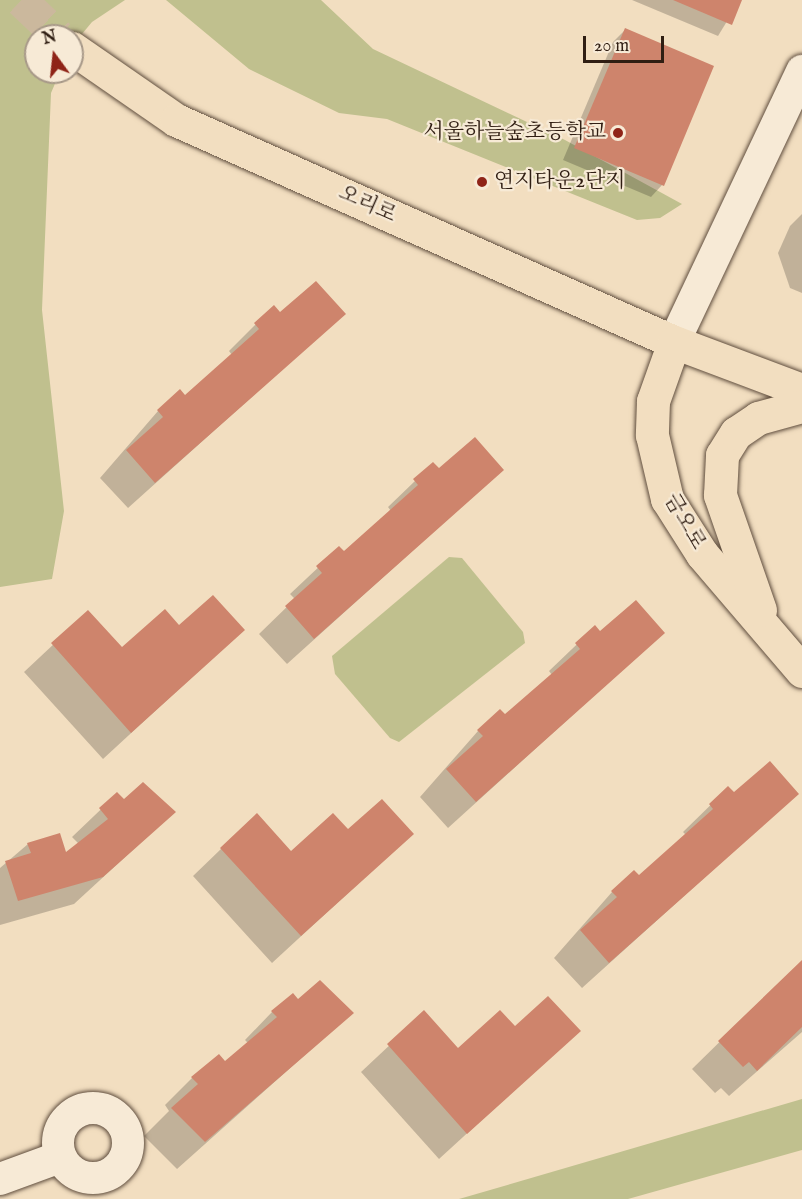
<!DOCTYPE html>
<html>
<head>
<meta charset="utf-8">
<style>
	body { margin:0 }
	#map { position:relative; width:802px; height:1199px; overflow:hidden; background:#f2dec0; font-family:"IM FELL English","Noto Serif KR",serif }
	div>[style] { position:absolute }
	[style*='--x'] { left:calc(var(--x)*1px); top:calc(var(--y)*1px); width:calc(var(--w)*1px); rotate:calc(var(--a)*1deg) }
	.green>* { inset:0; background:#c0c08e }
	.shadow>* { inset:0; background:#0003 }
	.building>* { inset:0; background:#ce846c }
	.major-tunnel>* { height:33px; margin-top:-16.5px; transform-origin:0; background:repeating-linear-gradient(90deg,#cbb89d 0 33px,transparent 0 49px) }
	.roads { filter:drop-shadow(0 0 2px #604e3e) drop-shadow(0 0 2px #604e3e) }
	.minor>* { height:32px; margin:-16px; padding:0 16px; transform-origin:16px; border-radius:16px; background:#f7ead6 }
	.minor>.ring { margin:-16px; padding:0; box-sizing:content-box; background:none; border:32px solid #f7ead6; border-radius:50% }
	.major>* { height:33px; margin:-16.5px; padding:0 16.5px; transform-origin:16.5px; border-radius:16.5px; background:#f2dec0 }
	.dots>* { width:16px; height:16px; translate:-50% -50%; box-sizing:border-box; border:3px solid #f7ead6; border-radius:50% }
	span { translate:-50% -50%; white-space:nowrap; text-align:center; line-height:1.15; -webkit-text-stroke:4.5px #f7ead6; paint-order:stroke }
	.poi-label { font-size:21px; color:#301e13 }
	.right { translate:-100% -50%; text-align:right }
	.left { translate:0 -50%; text-align:left }
	.street-label { font-size:21px; color:#301e13 }
	.north { position:absolute; left:24px; top:24px; width:60px; height:60px; box-sizing:border-box; background:#f7ead6; border:2px solid #a79888; border-radius:50%; rotate:345deg; font-size:16px; font-weight:700; line-height:24px; text-align:center; color:#301e13 }
	.north::after { content:''; display:block; margin:auto; width:21px; height:27px; background:#8f2418; clip-path:polygon(50% 0,100% 100%,50% 72%,0 100%) }
	.scale { position:absolute; left:583px; top:36px; width:81px; height:27px; box-sizing:border-box; border:3px solid #301e13; border-top:0; padding-left:8px; font-size:18px; line-height:21px; white-space:nowrap; color:#301e13; -webkit-text-stroke:4px #f7ead6; paint-order:stroke }
</style>
</head>
<body>
<div id="map">
	<div class="green">
		<i style="clip-path:polygon(0 0,125px 0,92px 22px,72px 46px,72px 36px,36px 36px,36px 72px,60px 72px,51px 93px,42px 310px,64px 511px,52px 579px,0 587px)"></i>
		<i style="clip-path:polygon(166px 0,321px 0,373px 49px,565px 140px,682px 204px,660px 218px,637px 220px,387px 119px,339px 113px,249px 69px)"></i>
		<i style="clip-path:polygon(449px 557px,462px 558px,523px 632px,525px 643px,399px 742px,390px 738px,335px 674px,332px 656px)"></i>
		<i style="clip-path:polygon(802px 1099px,802px 1150px,628px 1199px,459px 1199px)"></i>
	</div>
	<div class="shadow">
		<i style="clip-path:polygon(632px 0,740px 0,718px 36px)"></i>
		<i style="clip-path:polygon(625px 30px,662px 185px,651px 197px,563px 160px,613px 42px)"></i>
		<i style="clip-path:polygon(802px 214px,802px 293px,790px 288px,778px 253px,790px 226px)"></i>
		<i style="clip-path:polygon(280px 314px,344px 314px,128px 508px,100px 478px,158px 411px,185px 397px,232px 355px,229px 351px,256px 324px)"></i>
		<i style="clip-path:polygon(439px 470px,502px 470px,287px 664px,259px 634px,295px 599px,290px 594px,339px 548px,344px 553px,391px 511px,388px 507px,415px 481px)"></i>
		<i style="clip-path:polygon(88px 612px,122px 649px,243px 630px,103px 759px,24px 672px)"></i>
		<i style="clip-path:polygon(595px 627px,600px 633px,663px 633px,448px 828px,420px 797px,478px 731px,505px 716px,552px 675px,549px 671px)"></i>
		<i style="clip-path:polygon(728px 788px,734px 795px,797px 794px,582px 988px,554px 958px,612px 892px,639px 877px,686px 835px,683px 832px)"></i>
		<i style="clip-path:polygon(117px 794px,124px 801px,174px 812px,74px 904px,0 925px,0 868px,28px 844px,66px 855px,79px 844px,72px 837px)"></i>
		<i style="clip-path:polygon(348px 831px,412px 834px,272px 963px,193px 876px,221px 849px,291px 853px)"></i>
		<i style="clip-path:polygon(794px 969px,802px 978px,802px 1032px,729px 1096px,721px 1088px,715px 1093px,692px 1069px)"></i>
		<i style="clip-path:polygon(298px 1001px,352px 1013px,177px 1169px,144px 1136px,169px 1111px,165px 1105px,192px 1078px,225px 1063px,248px 1043px,245px 1040px,272px 1012px)"></i>
		<i style="clip-path:polygon(424px 1013px,458px 1050px,514px 1028px,579px 1031px,439px 1159px,361px 1072px)"></i>
	</div>
	<div class="building">
		<i style="clip-path:polygon(673px 0,742px 0,732px 25px)"></i>
		<i style="clip-path:polygon(625px 28px,714px 66px,664px 186px,574px 148px)"></i>
		<i style="clip-path:polygon(316px 281px,346px 314px,155px 483px,126px 450px,163px 417px,157px 410px,180px 389px,185px 395px,259px 329px,254px 323px,274px 305px,280px 312px)"></i>
		<i style="clip-path:polygon(475px 437px,504px 470px,314px 639px,285px 606px,322px 573px,316px 566px,339px 546px,344px 551px,418px 485px,413px 479px,433px 462px,439px 468px)"></i>
		<i style="clip-path:polygon(213px 595px,245px 630px,131px 733px,51px 643px,88px 610px,122px 647px,165px 609px,179px 625px)"></i>
		<i style="clip-path:polygon(636px 600px,665px 633px,476px 802px,446px 769px,483px 736px,477px 730px,500px 709px,505px 714px,580px 649px,575px 643px,595px 625px,600px 631px)"></i>
		<i style="clip-path:polygon(770px 761px,799px 794px,609px 963px,580px 930px,617px 897px,611px 891px,634px 870px,639px 875px,713px 809px,709px 804px,728px 786px,734px 792px)"></i>
		<i style="clip-path:polygon(143px 782px,176px 812px,103px 877px,18px 901px,5px 861px,31px 853px,27px 843px,60px 833px,66px 852px,108px 819px,99px 808px,117px 792px,124px 799px)"></i>
		<i style="clip-path:polygon(382px 799px,414px 834px,301px 936px,220px 848px,257px 813px,291px 851px,333px 813px,348px 829px)"></i>
		<i style="clip-path:polygon(802px 960px,802px 1027px,757px 1071px,749px 1062px,743px 1067px,718px 1041px)"></i>
		<i style="clip-path:polygon(320px 980px,354px 1013px,205px 1142px,171px 1108px,198px 1084px,191px 1077px,219px 1054px,225px 1061px,277px 1017px,271px 1011px,293px 993px,298px 999px)"></i>
		<i style="clip-path:polygon(548px 996px,581px 1031px,467px 1134px,387px 1044px,424px 1010px,458px 1048px,500px 1010px,515px 1026px)"></i>
	</div>
	<div class="major-tunnel">
		<i style="--x:21;--y:0;--w:52;--a:43.5"></i>
	</div>
	<div class="roads">
		<div class="minor">
			<i style="--x:674;--y:342;--w:300;--a:-64.7"></i>
			<i class="ring" style="left:58px;top:1108px;width:38px;height:38px"></i>
			<i style="--x:0;--y:1179;--w:64;--a:-20.1"></i>
		</div>
		<div class="major">
			<i style="--x:72;--y:48;--w:126;--a:34.7"></i>
			<i style="--x:176;--y:120;--w:545;--a:24.03"></i>
			<i style="--x:674;--y:342;--w:137;--a:20.6"></i>
			<i style="--x:674;--y:342;--w:63;--a:109.6"></i>
			<i style="--x:653;--y:401;--w:34;--a:92"></i>
			<i style="--x:652;--y:435;--w:66;--a:76.8"></i>
			<i style="--x:667;--y:499;--w:65;--a:57.5"></i>
			<i style="--x:702;--y:554;--w:154;--a:49.5"></i>
			<i style="--x:760;--y:610;--w:122;--a:-109.2"></i>
			<i style="--x:720;--y:495;--w:40;--a:-87.1"></i>
			<i style="--x:722;--y:455;--w:26;--a:-58"></i>
			<i style="--x:736;--y:433;--w:27;--a:-34"></i>
			<i style="--x:758;--y:418;--w:46;--a:-15.3"></i>
		</div>
	</div>
	<div class="dots">
		<i style="left:618px;top:133px;background:#8f2418"></i>
		<i style="left:482px;top:182px;background:#8f2418"></i>
	</div>
	<div class="poi-label">
		<span class="right" style="left:606px;top:133px">서울하늘숲초등학교</span>
		<span class="left" style="left:494px;top:182px">연지타운2단지</span>
	</div>
	<div class="street-label">
		<span style="left:367px;top:205px;rotate:24deg">오리로</span>
		<span style="left:684px;top:522px;rotate:60deg">금오로</span>
	</div>
	<div class="north">N</div>
	<div class="scale">20 m</div>
</div>
</body>
</html>
